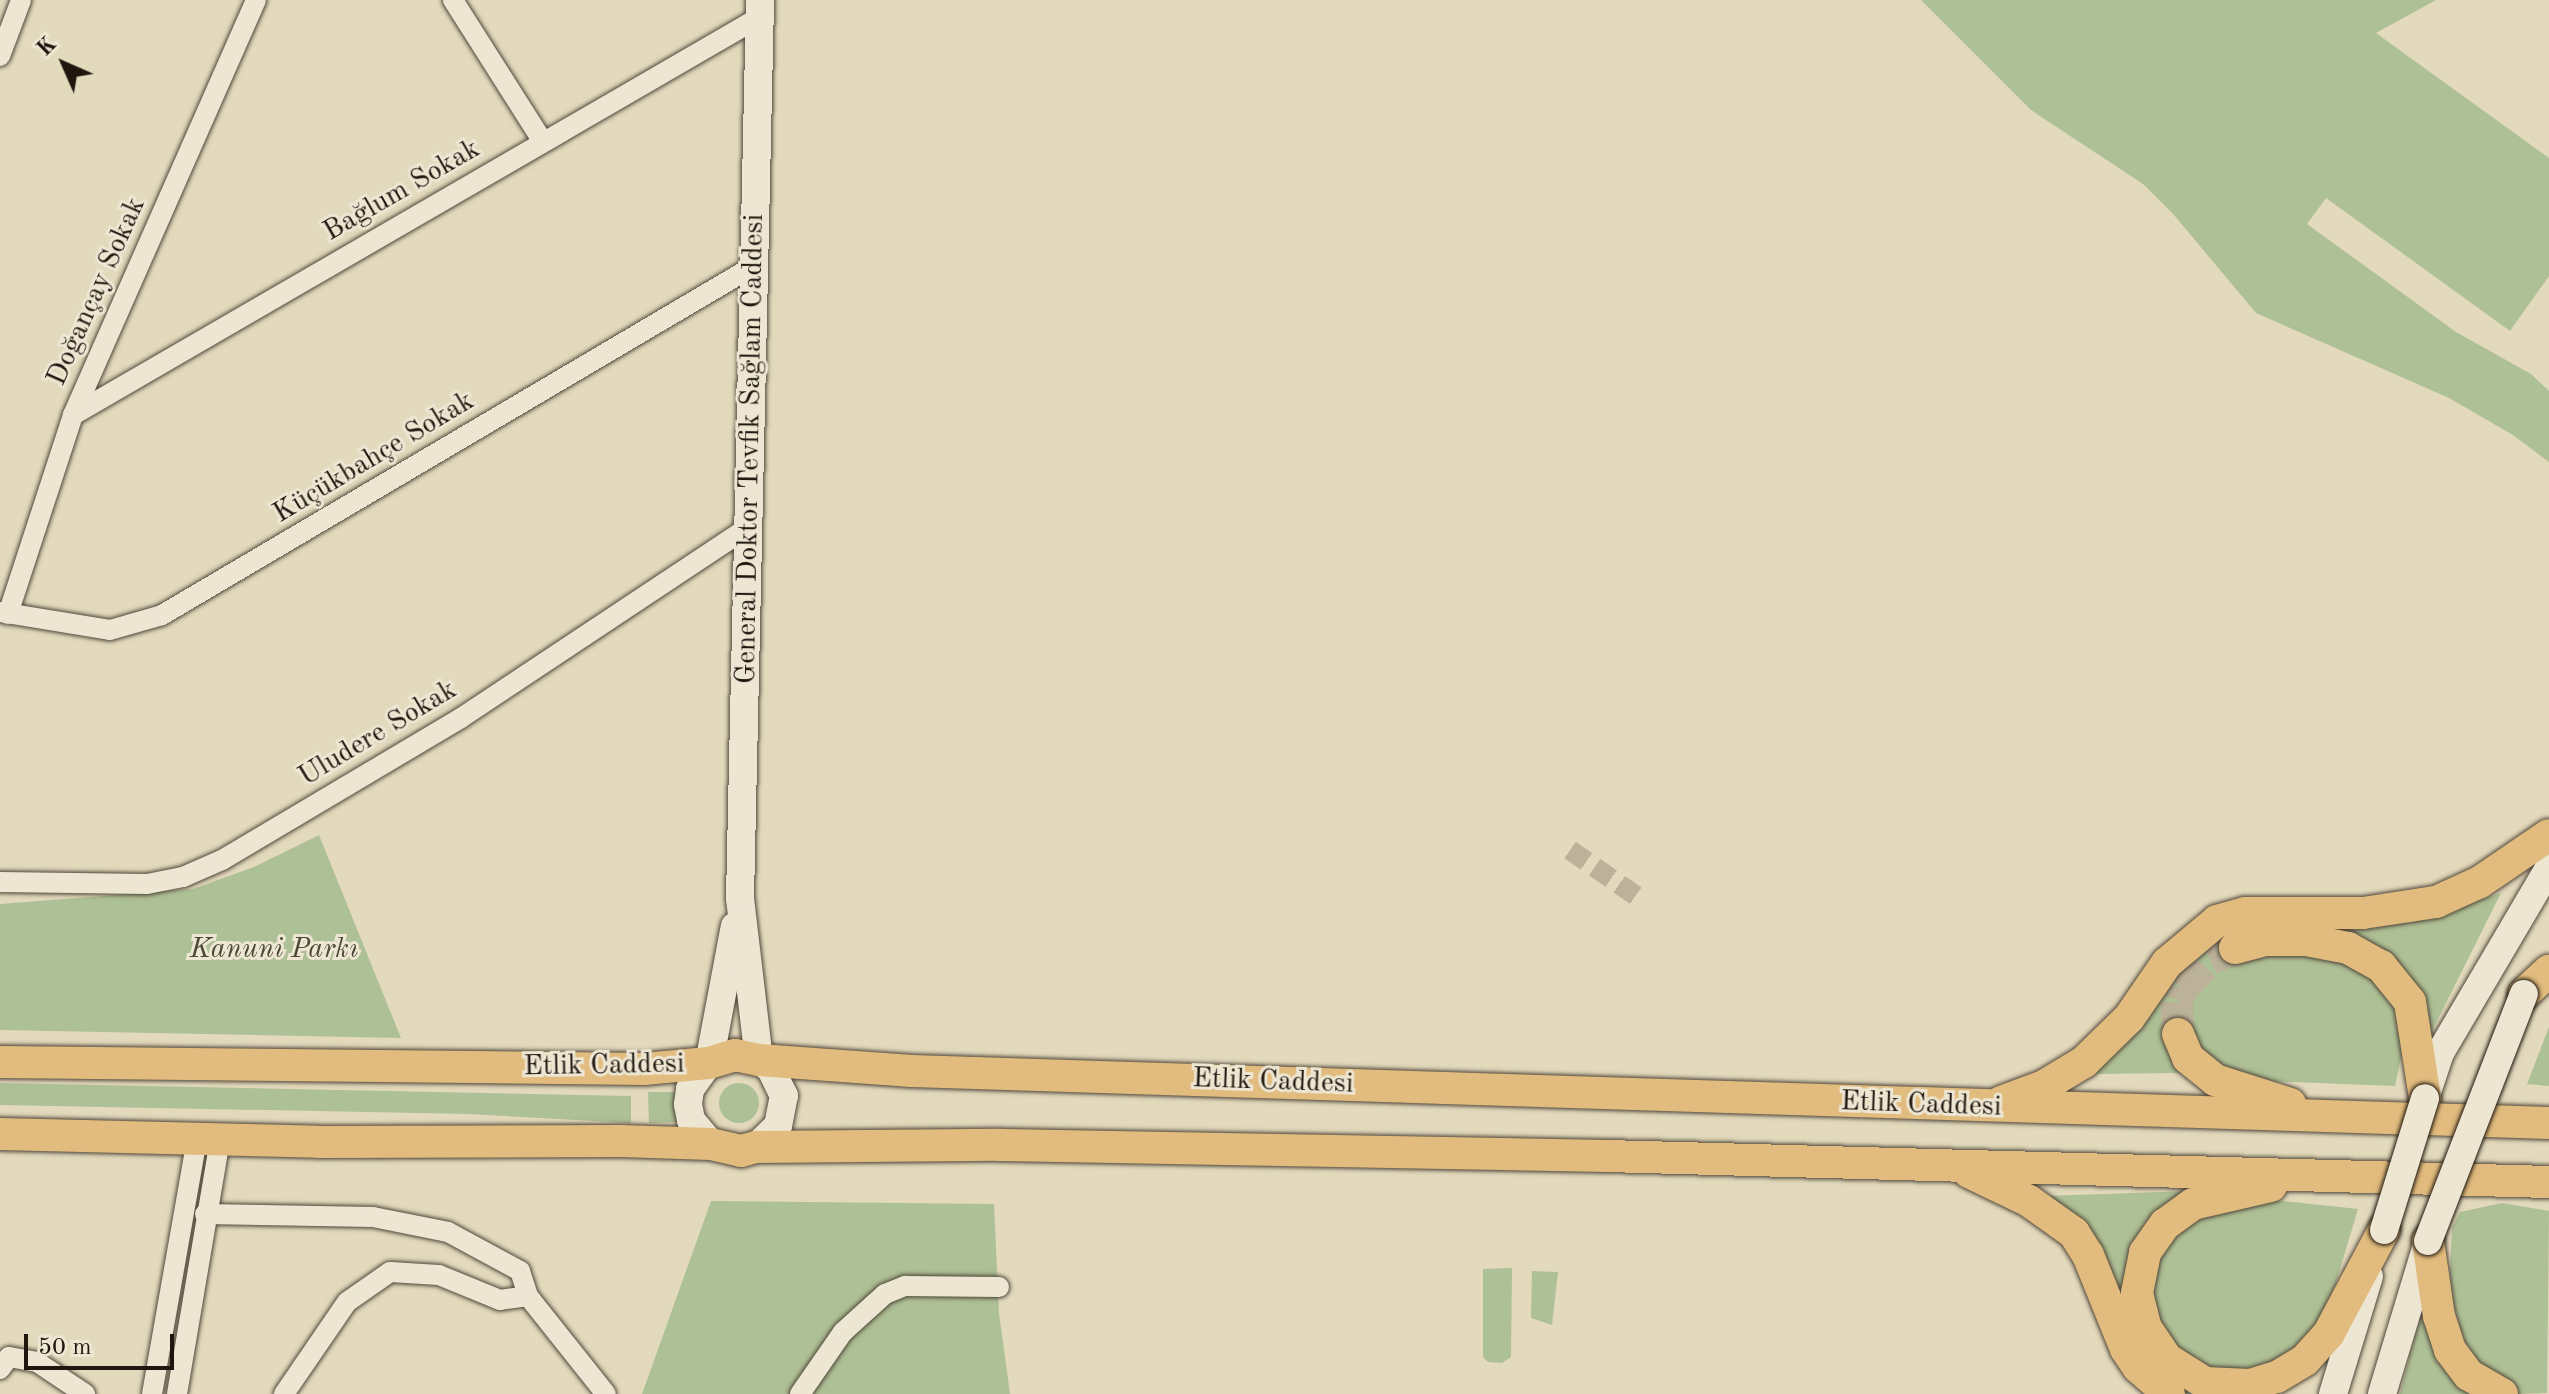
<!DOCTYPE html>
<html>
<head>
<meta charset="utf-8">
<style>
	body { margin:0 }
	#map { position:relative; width:2549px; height:1394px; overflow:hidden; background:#e3d9bc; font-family:"Old Standard TT",serif }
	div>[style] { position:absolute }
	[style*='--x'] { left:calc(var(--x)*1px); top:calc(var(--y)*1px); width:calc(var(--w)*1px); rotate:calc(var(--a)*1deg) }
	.green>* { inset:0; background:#aec095 }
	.round { border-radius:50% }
	.minor-tunnel>* { height:20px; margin-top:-10px; transform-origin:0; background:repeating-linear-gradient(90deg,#bcb299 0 20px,transparent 0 30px) }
	.primary-tunnel>* { height:32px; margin-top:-16px; transform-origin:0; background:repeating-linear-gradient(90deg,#bcb299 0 32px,transparent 0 48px) }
	.roads { filter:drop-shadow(0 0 2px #50473a) drop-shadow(0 0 2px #50473a) }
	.minor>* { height:20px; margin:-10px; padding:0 10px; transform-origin:10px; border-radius:10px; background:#ede6d3 }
	.secondary>* { height:28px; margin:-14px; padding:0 14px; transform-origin:14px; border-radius:14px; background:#ede6d3 }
	.primary>* { height:32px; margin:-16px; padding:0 16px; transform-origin:16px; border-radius:16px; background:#e2bc7e }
	.bridges { filter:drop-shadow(0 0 2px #1f160e) drop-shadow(0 0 2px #1f160e) }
	.secondary-bridge>* { height:28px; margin:-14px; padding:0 14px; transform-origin:14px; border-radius:14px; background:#ede6d3 }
	span { translate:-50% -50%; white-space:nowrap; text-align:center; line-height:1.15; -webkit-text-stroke:6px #ede6d3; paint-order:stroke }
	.street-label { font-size:28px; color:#1f160e }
	.park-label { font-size:28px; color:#4a4936; font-style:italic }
	.north { position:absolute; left:24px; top:24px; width:80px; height:80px; -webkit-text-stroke:6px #ede6d3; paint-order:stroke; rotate:315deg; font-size:22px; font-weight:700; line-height:32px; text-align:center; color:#1f160e }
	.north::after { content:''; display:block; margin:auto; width:28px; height:36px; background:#1f160e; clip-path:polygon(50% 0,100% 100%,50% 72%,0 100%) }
	.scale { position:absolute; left:24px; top:1334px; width:150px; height:36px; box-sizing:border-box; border:4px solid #1f160e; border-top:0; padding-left:10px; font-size:24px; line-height:28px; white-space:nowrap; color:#1f160e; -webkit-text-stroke:6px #ede6d3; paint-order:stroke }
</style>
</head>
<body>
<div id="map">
	<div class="green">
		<i style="clip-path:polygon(1921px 0,2436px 0,2376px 33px,2549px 158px,2549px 276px,2510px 331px,2326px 198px,2307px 224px,2456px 332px,2531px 374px,2549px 391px,2549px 462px,2513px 435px,2449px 398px,2256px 313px,2174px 215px,2143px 184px,2031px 110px)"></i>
		<i style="clip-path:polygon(319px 835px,401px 1038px,0 1030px,0 904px,193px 889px,254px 867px)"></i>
		<i style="clip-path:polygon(2501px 893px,2429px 1037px,2409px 982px,2383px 954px,2357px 940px,2299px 930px,2232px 940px,2239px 958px,2275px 947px,2308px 946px,2371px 968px,2391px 988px,2402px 1013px,2405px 1040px,2395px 1086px,2237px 1080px,2202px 1059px,2185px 1032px,2170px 1037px,2179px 1073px,2095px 1074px,2132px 1036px,2177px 968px,2202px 944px,2241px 927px,2265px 923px,2410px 923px)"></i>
		<i style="clip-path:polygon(2549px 1027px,2549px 1086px,2527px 1084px)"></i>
		<i style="clip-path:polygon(0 1083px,631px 1096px,631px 1123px,469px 1114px,0 1105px)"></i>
		<i class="round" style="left:719px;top:1083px;width:40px;height:40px"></i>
		<i style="clip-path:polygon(648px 1092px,679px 1092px,679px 1122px,649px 1123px)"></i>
		<i style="clip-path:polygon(2191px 1191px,2128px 1289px,2208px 1394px,2187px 1394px,2165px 1378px,2045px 1196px)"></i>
		<i style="clip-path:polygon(2274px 1200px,2358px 1209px,2331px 1299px,2322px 1318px,2299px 1348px,2262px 1370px,2215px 1371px,2183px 1356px,2155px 1316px,2151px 1284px,2166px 1240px,2196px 1217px)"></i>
		<i style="clip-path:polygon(711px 1201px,994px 1204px,999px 1313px,1010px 1394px,642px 1394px)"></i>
		<i style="clip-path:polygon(2502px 1203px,2549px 1211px,2547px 1393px,2518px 1394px,2483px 1376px,2448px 1318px,2452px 1228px,2460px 1212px)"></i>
		<i style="clip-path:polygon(1512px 1268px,1511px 1357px,1502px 1363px,1488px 1362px,1483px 1357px,1483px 1269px)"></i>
		<i style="clip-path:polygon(1532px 1271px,1558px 1272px,1552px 1325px,1531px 1318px)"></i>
		<i style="clip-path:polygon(2424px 1300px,2484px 1394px,2400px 1394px)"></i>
	</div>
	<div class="minor-tunnel">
		<i style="--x:1570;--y:850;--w:84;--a:34.8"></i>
	</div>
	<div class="primary-tunnel">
		<i style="--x:2178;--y:1034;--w:34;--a:-92"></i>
		<i style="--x:2177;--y:1000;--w:12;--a:-66"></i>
		<i style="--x:2182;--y:989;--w:41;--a:-47"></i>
		<i style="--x:2210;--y:959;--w:27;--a:-24"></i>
	</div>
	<div class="roads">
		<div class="minor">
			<i style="--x:453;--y:0;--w:168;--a:57.6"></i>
			<i style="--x:0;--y:56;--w:60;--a:-69.4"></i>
			<i style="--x:73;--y:415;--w:794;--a:-30.09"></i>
			<i style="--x:0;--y:612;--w:111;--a:9.3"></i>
			<i style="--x:110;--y:630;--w:54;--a:-16.1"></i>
			<i style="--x:162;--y:615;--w:691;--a:-30.54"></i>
			<i style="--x:8;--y:614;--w:209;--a:-71.9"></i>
			<i style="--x:73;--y:415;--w:454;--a:-66.2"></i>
			<i style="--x:0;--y:882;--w:147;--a:0.8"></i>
			<i style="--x:147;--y:884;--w:37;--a:-11"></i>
			<i style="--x:183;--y:877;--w:43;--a:-23.6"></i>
			<i style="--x:222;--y:860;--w:278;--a:-30.7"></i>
			<i style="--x:461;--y:718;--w:346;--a:-33.6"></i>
			<i style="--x:205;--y:1214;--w:168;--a:1"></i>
			<i style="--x:373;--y:1217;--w:76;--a:11.3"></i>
			<i style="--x:448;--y:1232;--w:82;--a:28.4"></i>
			<i style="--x:520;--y:1271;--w:26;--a:72"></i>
			<i style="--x:528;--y:1296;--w:28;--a:172"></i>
			<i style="--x:500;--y:1300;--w:66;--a:-157.7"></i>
			<i style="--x:439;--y:1275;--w:49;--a:-176.5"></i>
			<i style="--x:390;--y:1272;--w:52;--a:145.1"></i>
			<i style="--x:347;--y:1302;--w:112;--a:124.4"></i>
			<i style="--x:528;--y:1296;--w:125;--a:51.5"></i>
			<i style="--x:0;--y:1369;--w:15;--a:-53"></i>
			<i style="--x:9;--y:1357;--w:28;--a:10"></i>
			<i style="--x:37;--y:1362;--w:58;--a:33.7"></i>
			<i style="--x:152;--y:1394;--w:259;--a:-80"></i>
			<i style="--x:177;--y:1394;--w:259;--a:-80.4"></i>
			<i style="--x:800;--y:1394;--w:75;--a:-55.3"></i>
			<i style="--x:843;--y:1332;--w:57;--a:-42.1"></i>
			<i style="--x:885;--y:1294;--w:22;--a:-22"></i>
			<i style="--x:905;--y:1286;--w:94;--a:0.6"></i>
		</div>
		<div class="secondary">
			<i style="--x:2425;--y:1098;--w:47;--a:-71.6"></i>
			<i style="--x:2440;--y:1053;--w:215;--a:-59.5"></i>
			<i style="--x:711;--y:1144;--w:31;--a:-130"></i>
			<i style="--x:691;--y:1120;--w:16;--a:-101"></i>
			<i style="--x:688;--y:1104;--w:15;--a:-82"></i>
			<i style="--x:690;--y:1089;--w:32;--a:-54"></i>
			<i style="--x:709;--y:1063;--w:139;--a:-79.3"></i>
			<i style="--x:756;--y:1147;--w:30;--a:-44"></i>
			<i style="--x:778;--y:1126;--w:31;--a:-79"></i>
			<i style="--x:784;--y:1096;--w:30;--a:-116"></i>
			<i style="--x:771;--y:1069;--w:15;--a:-143"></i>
			<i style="--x:759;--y:1060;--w:163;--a:-96.7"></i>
			<i style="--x:740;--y:898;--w:898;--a:-88.72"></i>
			<i style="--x:2333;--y:1394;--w:123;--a:-73"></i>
			<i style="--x:2382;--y:1394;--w:159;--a:-73.2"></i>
		</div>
		<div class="primary">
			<i style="--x:2235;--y:948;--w:31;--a:-15"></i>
			<i style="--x:2265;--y:940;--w:41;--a:0"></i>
			<i style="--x:2306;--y:940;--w:43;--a:10.8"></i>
			<i style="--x:2348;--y:948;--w:38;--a:29"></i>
			<i style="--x:2381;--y:966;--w:46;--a:51.1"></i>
			<i style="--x:2410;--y:1002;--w:97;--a:81.1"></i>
			<i style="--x:2524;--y:994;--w:34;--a:-43"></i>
			<i style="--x:2178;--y:1034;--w:26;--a:67"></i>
			<i style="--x:2188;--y:1058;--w:35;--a:39"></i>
			<i style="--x:2215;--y:1080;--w:79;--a:17.7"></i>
			<i style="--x:0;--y:1062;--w:644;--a:0.62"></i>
			<i style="--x:644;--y:1069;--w:65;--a:-5.3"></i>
			<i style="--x:709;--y:1063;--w:27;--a:-17"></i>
			<i style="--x:735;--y:1055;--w:25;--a:12"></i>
			<i style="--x:759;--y:1060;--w:153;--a:4.1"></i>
			<i style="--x:912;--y:1071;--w:1638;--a:1.82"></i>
			<i style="--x:2001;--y:1102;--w:46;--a:-20.4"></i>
			<i style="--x:2044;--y:1086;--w:47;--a:-31"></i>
			<i style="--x:2084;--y:1062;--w:63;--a:-44.4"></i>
			<i style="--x:2129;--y:1018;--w:67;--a:-55.4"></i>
			<i style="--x:2167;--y:963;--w:65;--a:-40"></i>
			<i style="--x:2217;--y:921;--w:29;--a:-16"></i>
			<i style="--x:2245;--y:913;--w:118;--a:0"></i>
			<i style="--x:2363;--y:913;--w:74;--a:-8.6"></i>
			<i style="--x:2436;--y:902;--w:48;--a:-24.4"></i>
			<i style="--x:2480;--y:882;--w:83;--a:-34.3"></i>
			<i style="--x:0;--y:1134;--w:319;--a:1.4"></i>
			<i style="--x:319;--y:1142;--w:302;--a:-0.2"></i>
			<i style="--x:621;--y:1141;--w:90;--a:1.9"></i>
			<i style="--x:711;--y:1144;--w:31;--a:13"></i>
			<i style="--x:741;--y:1151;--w:16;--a:-15"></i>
			<i style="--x:756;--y:1147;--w:244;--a:-0.5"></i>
			<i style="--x:1000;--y:1145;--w:607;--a:1.04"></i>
			<i style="--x:1607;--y:1156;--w:942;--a:1.58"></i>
			<i style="--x:1969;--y:1172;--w:67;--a:25.8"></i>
			<i style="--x:2029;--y:1201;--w:55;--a:35.4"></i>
			<i style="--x:2074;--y:1233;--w:26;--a:58"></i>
			<i style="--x:2088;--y:1255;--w:101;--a:68"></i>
			<i style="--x:2126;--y:1349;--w:22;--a:56"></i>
			<i style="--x:2138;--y:1367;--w:41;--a:41.1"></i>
			<i style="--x:2271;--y:1186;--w:80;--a:167"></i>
			<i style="--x:2193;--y:1204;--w:34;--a:144"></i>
			<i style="--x:2165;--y:1224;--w:35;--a:125"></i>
			<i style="--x:2145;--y:1253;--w:41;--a:101.3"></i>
			<i style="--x:2137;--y:1293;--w:36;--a:76"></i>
			<i style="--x:2146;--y:1328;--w:37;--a:56"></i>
			<i style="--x:2167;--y:1359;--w:45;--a:32.3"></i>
			<i style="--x:2205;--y:1383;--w:45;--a:2.5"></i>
			<i style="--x:2250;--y:1385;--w:28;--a:-17"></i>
			<i style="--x:2277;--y:1377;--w:33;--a:-31"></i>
			<i style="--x:2305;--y:1360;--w:36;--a:-48"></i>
			<i style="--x:2329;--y:1333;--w:117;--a:-61.9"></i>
			<i style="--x:2428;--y:1241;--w:76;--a:81.7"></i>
			<i style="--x:2439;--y:1316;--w:36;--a:72"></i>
			<i style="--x:2450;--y:1350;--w:31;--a:53"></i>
			<i style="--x:2469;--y:1375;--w:38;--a:30"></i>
		</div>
	</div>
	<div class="bridges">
		<div class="secondary-bridge">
			<i style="--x:2384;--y:1230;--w:138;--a:-72.7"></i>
			<i style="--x:2428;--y:1241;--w:265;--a:-68.8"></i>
		</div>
	</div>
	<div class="street-label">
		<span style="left:402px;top:191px;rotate:-30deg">Bağlum Sokak</span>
		<span style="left:97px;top:292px;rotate:-66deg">Doğançay Sokak</span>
		<span style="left:751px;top:449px;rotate:-89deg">General Doktor Tevfik Sağlam Caddesi</span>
		<span style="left:374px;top:458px;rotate:-31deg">Küçükbahçe Sokak</span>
		<span style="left:378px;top:734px;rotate:-31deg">Uludere Sokak</span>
		<span style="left:604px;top:1066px;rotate:-1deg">Etlik Caddesi</span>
		<span style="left:1273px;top:1082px;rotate:2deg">Etlik Caddesi</span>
		<span style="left:1921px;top:1105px;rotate:2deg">Etlik Caddesi</span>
	</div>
	<div class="park-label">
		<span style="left:274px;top:950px">Kanuni Parkı</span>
	</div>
	<div class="north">K</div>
	<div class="scale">50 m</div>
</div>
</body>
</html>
